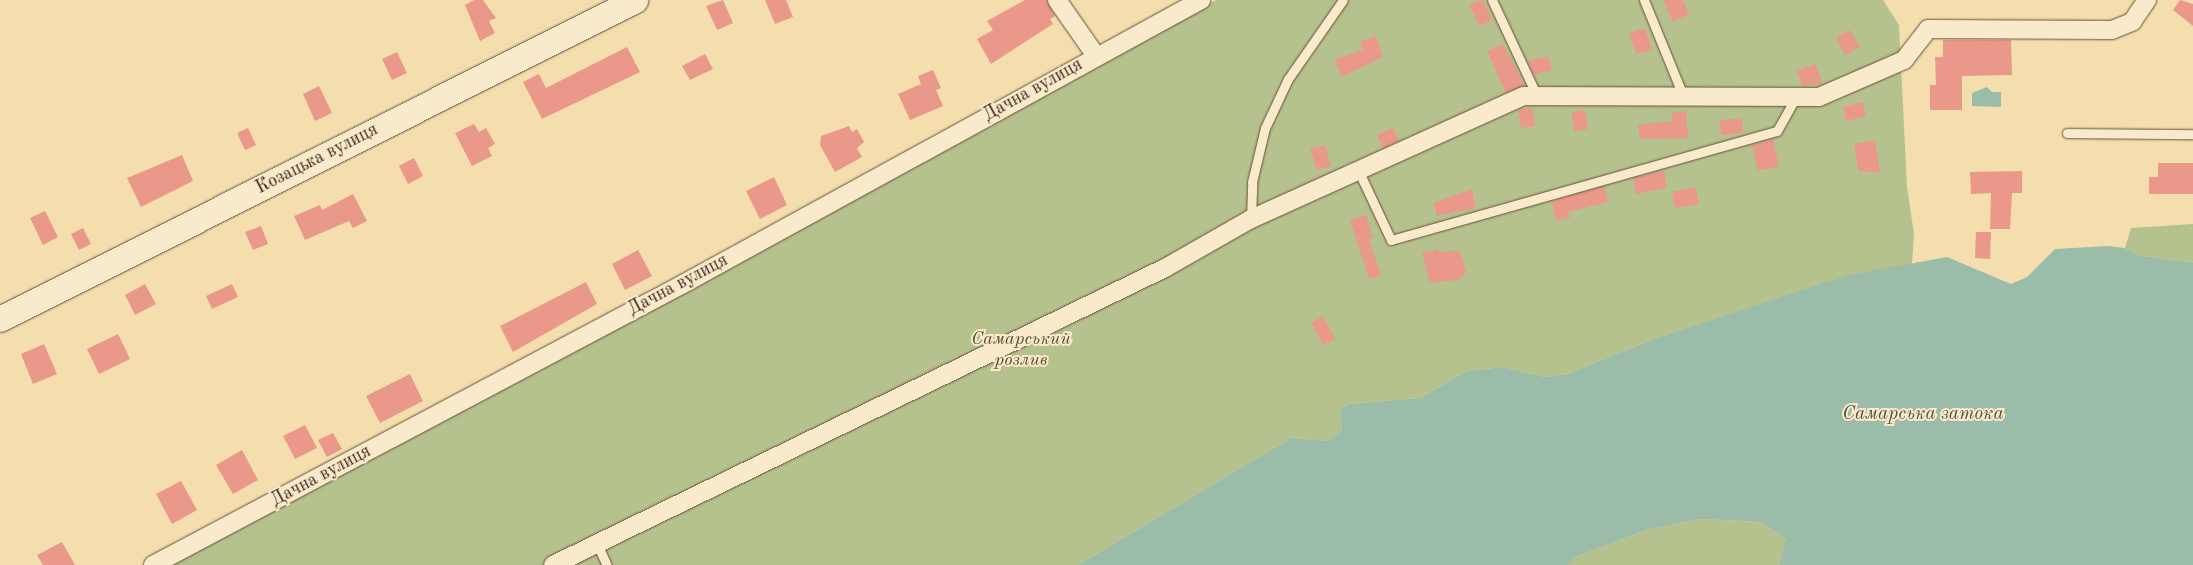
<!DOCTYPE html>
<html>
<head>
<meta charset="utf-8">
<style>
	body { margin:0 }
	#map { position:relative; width:2193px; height:565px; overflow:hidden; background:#f4deae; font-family:"Old Standard TT",serif }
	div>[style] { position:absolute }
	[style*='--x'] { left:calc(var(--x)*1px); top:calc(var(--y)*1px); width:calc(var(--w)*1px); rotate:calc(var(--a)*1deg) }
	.green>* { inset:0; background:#b6c28e }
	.water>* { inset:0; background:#9cbcaa }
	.building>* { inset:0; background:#e9988a }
	.roads { filter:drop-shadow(0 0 1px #67503b) drop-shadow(0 0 1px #67503b) }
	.lane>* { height:9px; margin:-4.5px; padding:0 4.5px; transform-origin:4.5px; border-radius:4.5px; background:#f8eaca }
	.street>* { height:18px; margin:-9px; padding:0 9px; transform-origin:9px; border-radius:9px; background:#f8eaca }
	.secondary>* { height:25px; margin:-12.5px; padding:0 12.5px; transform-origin:12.5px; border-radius:12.5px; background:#f8eaca }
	span { translate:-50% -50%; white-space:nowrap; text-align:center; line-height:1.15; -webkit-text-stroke:4px #f8eaca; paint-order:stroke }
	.street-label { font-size:18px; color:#382015 }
	.park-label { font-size:18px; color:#584833; font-style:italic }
	.water-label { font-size:19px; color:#564f42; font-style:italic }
</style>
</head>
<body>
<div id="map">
	<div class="green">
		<i style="clip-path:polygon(1216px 0,1883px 0,1899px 25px,1907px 187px,1914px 234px,1912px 264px,1849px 276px,1654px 339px,1567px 374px,1545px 377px,1503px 367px,1467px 371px,1420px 398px,1348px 404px,1340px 410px,1342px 429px,1328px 441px,1291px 438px,1078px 565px,168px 565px,882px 185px)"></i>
		<i style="clip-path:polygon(2193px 224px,2193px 263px,2137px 255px,2125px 248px,2131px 228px)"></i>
		<i style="clip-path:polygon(1701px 519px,1761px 522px,1786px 539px,1779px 565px,1568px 565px,1578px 556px,1646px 530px)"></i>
	</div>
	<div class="water">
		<i style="clip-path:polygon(1987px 87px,1992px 92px,2001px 92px,2001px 107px,1972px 106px,1972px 93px)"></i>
		<i style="clip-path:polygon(2108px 246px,2125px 248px,2137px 255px,2193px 263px,2193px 565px,1779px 565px,1786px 539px,1761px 522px,1701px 519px,1646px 530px,1578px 556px,1568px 565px,1078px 565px,1291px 438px,1328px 441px,1342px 429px,1340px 410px,1348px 404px,1420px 398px,1467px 371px,1503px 367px,1545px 377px,1567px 374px,1654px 339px,1849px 275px,1947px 257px,2011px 284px,2027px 277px,2055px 249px)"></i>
	</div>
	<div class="building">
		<i style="clip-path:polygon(474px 0,483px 0,496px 18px,489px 21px,495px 33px,480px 41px,465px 5px)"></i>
		<i style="clip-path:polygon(723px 0,733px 23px,717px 30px,706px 6px)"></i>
		<i style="clip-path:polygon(765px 0,786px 0,793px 17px,775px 24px)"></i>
		<i style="clip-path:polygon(1025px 0,1047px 0,1055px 16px,1050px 19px,1053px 24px,991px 64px,977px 39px,993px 30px,987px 21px)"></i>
		<i style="clip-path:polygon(1483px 0,1492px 20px,1479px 26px,1469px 4px)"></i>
		<i style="clip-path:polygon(1663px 0,1683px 0,1689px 14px,1673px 22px)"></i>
		<i style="clip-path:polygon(2180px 0,2193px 4px,2193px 26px,2173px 10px)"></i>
		<i style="clip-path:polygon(1645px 28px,1652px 50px,1636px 54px,1629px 33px)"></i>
		<i style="clip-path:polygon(1850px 30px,1860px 47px,1845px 55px,1836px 37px)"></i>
		<i style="clip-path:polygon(1376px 36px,1383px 57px,1341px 77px,1335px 59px,1363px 50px,1360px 42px)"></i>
		<i style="clip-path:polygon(1943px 40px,2011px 40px,2012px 75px,1962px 76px,1962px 110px,1930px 110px,1930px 85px,1936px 85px,1935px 57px,1943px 57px)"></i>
		<i style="clip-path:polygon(1503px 44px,1524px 85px,1506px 93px,1487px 51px)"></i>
		<i style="clip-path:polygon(627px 47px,640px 72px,542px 119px,523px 82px,539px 74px,546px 88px)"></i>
		<i style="clip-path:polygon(397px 52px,407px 73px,392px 80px,382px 59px)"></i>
		<i style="clip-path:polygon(705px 54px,713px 69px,690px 80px,682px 66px)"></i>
		<i style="clip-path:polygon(1548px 56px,1552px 70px,1534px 75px,1528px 61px)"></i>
		<i style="clip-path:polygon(1816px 64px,1822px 84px,1802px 86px,1797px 70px)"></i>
		<i style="clip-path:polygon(933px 70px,941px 88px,936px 90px,943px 106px,910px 120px,898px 94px,921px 84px,918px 76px)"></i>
		<i style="clip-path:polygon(319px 86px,332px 113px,315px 121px,303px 94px)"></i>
		<i style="clip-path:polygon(1863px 102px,1866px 116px,1846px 121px,1843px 107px)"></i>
		<i style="clip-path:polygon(1532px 107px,1535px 126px,1521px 128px,1518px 110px)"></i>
		<i style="clip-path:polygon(1585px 110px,1588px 129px,1574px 131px,1572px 112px)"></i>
		<i style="clip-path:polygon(1686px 111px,1688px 138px,1640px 139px,1638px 125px,1673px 121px,1672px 112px)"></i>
		<i style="clip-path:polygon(1742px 118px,1743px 133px,1721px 135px,1720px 120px)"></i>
		<i style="clip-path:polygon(474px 124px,479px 132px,486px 128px,495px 144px,488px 148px,492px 156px,472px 166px,455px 133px)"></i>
		<i style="clip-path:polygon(849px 126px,852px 132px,857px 129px,864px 142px,857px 148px,862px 157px,835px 172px,820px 145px,821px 136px)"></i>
		<i style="clip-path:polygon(248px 128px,256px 145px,245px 150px,237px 133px)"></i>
		<i style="clip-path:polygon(1393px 128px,1399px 141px,1383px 148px,1377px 135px)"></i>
		<i style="clip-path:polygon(1773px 139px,1779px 166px,1758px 171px,1752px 145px)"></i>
		<i style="clip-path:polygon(1875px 140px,1880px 172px,1858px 171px,1854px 144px)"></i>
		<i style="clip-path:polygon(1325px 145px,1331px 166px,1317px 170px,1310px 149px)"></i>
		<i style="clip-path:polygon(182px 155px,193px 181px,141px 207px,127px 178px)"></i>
		<i style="clip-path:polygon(414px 158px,423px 176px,408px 184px,399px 166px)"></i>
		<i style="clip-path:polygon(2158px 163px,2193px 163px,2193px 194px,2149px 194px,2149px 177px,2158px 177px)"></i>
		<i style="clip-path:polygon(1664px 171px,1667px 188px,1636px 194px,1633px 178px)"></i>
		<i style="clip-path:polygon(2022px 171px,2022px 193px,2012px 193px,2010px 229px,1990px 229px,1991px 193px,1971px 194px,1970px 172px)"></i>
		<i style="clip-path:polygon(774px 177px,787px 205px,760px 219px,746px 191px)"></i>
		<i style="clip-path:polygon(1604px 186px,1608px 202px,1568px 212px,1570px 218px,1556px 221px,1552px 201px)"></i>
		<i style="clip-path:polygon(1696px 187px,1699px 204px,1675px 208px,1672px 192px)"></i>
		<i style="clip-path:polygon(1472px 189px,1476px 208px,1437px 216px,1434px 203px)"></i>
		<i style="clip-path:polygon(353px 194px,367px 221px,353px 228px,349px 221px,305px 240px,294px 216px,320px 205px,322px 210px)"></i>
		<i style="clip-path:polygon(45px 211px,58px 237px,43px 245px,30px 218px)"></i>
		<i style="clip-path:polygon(1366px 215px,1373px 238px,1369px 239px,1381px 275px,1369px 279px,1350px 220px)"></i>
		<i style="clip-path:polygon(261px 226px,268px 244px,253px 250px,245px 232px)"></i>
		<i style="clip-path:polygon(83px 228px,91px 244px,79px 250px,71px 234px)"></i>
		<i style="clip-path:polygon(1976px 232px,1991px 232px,1990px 259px,1975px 258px)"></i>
		<i style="clip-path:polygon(1438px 249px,1438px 252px,1460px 251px,1466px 272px,1458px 280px,1430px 283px,1422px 253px)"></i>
		<i style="clip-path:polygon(638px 250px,652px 276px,625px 290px,612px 264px)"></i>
		<i style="clip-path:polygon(586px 282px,597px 304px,513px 352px,500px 326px)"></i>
		<i style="clip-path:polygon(145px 284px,156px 304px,135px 315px,125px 295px)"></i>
		<i style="clip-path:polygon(232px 284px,238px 297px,212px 309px,206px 296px)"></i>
		<i style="clip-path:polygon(1323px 316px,1335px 339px,1323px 345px,1311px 323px)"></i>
		<i style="clip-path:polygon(118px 334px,130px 359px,99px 374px,87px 349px)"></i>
		<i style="clip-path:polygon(44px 344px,57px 374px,33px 384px,21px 354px)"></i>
		<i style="clip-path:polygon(410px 374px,423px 401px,380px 423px,366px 396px)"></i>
		<i style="clip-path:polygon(305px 425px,317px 448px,295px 459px,283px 436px)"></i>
		<i style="clip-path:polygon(333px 433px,342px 449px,327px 457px,318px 440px)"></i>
		<i style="clip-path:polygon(242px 450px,258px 480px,233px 494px,216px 465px)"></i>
		<i style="clip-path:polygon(181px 481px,197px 510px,172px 524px,156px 494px)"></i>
		<i style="clip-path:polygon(62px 542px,75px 565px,43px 565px,37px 555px)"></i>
	</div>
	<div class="roads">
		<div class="lane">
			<i style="--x:1492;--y:0;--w:106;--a:64.9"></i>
			<i style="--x:1644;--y:0;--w:106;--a:67.8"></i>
			<i style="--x:2067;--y:133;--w:126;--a:0.5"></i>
			<i style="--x:1359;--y:172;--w:75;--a:64.8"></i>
			<i style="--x:1391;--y:240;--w:401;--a:-15.8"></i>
			<i style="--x:1777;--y:131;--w:38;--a:-61"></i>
			<i style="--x:1251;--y:219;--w:37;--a:-88"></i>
			<i style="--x:1252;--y:182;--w:56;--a:-76.5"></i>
			<i style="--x:1265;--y:128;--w:54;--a:-64.9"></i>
			<i style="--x:1288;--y:79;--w:96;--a:-55.2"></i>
			<i style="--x:597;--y:544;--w:23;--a:65"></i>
		</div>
		<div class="street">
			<i style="--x:1057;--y:0;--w:68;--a:55.1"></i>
			<i style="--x:153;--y:565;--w:600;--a:-27.93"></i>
			<i style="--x:683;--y:284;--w:591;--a:-28.73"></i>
			<i style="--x:553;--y:565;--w:680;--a:-25.89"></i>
			<i style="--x:1165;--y:268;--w:99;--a:-29.7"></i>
			<i style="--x:1251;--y:219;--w:299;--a:-24.3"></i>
			<i style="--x:1524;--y:96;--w:295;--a:0.2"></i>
			<i style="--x:1819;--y:97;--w:93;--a:-23.5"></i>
			<i style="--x:1904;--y:60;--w:39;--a:-52"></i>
			<i style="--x:1928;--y:29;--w:184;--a:0.3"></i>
			<i style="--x:2112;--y:30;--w:22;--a:-22"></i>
			<i style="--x:2132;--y:22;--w:27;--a:-56"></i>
		</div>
		<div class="secondary">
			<i style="--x:0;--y:319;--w:711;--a:-26.67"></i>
		</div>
	</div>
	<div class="street-label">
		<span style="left:1033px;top:90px;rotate:-29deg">Дачна вулиця</span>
		<span style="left:317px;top:159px;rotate:-27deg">Козацька вулиця</span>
		<span style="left:678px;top:285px;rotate:-28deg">Дачна вулиця</span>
		<span style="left:321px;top:476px;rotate:-28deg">Дачна вулиця</span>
	</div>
	<div class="park-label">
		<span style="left:1021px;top:350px">Самарський<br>розлив</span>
	</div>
	<div class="water-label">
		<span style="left:1923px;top:415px">Самарська затока</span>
	</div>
</div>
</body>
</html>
